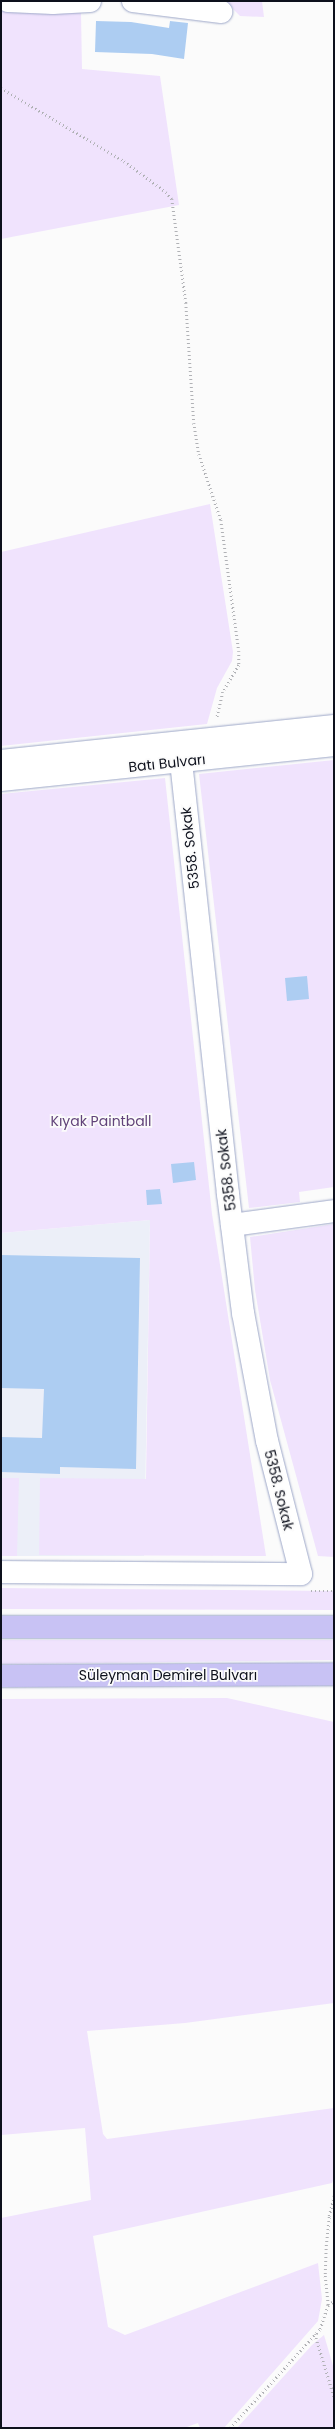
<!DOCTYPE html>
<html>
<head>
<meta charset="utf-8">
<style>
	body { margin:0 }
	#map { position:relative; width:335px; height:2429px; overflow:hidden; background:#fbfbfb; font-family:Poppins,sans-serif }
	div>[style] { position:absolute }
	[style*='--x'] { left:calc(var(--x)*1px); top:calc(var(--y)*1px); width:calc(var(--w)*1px); rotate:calc(var(--a)*1deg) }
	.built>* { inset:0; background:#eceff8 }
	.green>* { inset:0; background:#f0e3fd }
	.building>* { inset:0; background:#adcdf2 }
	.path>* { height:2.5px; margin-top:-1.25px; transform-origin:0; background:repeating-linear-gradient(90deg,#b1b2b6 0 1px,transparent 0 4px) }
	.roads { filter:drop-shadow(0 0 1px #9da7c8) drop-shadow(0 0 1px #9da7c8) }
	.minor>* { height:22px; margin:-11px; padding:0 11px; transform-origin:11px; border-radius:11px; background:#fff }
	.highway>* { height:22px; margin:-11px; padding:0 11px; transform-origin:11px; border-radius:11px; background:#c8c2f4 }
	span { translate:-50% -50%; white-space:nowrap; text-align:center; line-height:1.15; -webkit-text-stroke:3.5px #fbfbfb; paint-order:stroke }
	.street-label { font-size:14px; color:#0d101c }
	.park-label { font-size:14px; color:#62447a }
	.frame { position:absolute; inset:0; border:2px solid #0d101c; pointer-events:none }
</style>
</head>
<body>
<div id="map">
	<div class="built">
		<i style="clip-path:polygon(150px 1220px,144px 1556px,1px 1556px,1px 1233px)"></i>
	</div>
	<div class="green">
		<i style="clip-path:polygon(203px 1px,262px 1px,264px 17px,240px 16px,232px 8px,223px 4px)"></i>
		<i style="clip-path:polygon(1px 10px,81px 13px,82px 69px,160px 76px,179px 205px,1px 239px)"></i>
		<i style="clip-path:polygon(210px 504px,233px 652px,232px 661px,217px 688px,207px 724px,1px 746px,1px 552px)"></i>
		<i style="clip-path:polygon(334px 760px,334px 1187px,299px 1192px,300px 1202px,249px 1208px,199px 774px)"></i>
		<i style="clip-path:polygon(165px 778px,212px 1214px,266px 1556px,39px 1555px,40px 1478px,146px 1479px,150px 1220px,1px 1233px,1px 794px)"></i>
		<i style="clip-path:polygon(334px 1224px,334px 1557px,318px 1556px,270px 1380px,255px 1290px,250px 1237px)"></i>
		<i style="clip-path:polygon(1px 1478px,19px 1478px,17px 1556px,1px 1556px)"></i>
		<i style="clip-path:polygon(1px 1588px,334px 1591px,334px 1610px,1px 1609px)"></i>
		<i style="clip-path:polygon(1px 1640px,334px 1640px,334px 1660px,1px 1664px)"></i>
		<i style="clip-path:polygon(227px 1698px,334px 1722px,334px 2003px,185px 2023px,87px 2031px,103px 2134px,107px 2139px,334px 2108px,334px 2178px,332px 2183px,93px 2236px,108px 2327px,125px 2335px,318px 2263px,322px 2299px,318px 2321px,224px 2428px,200px 2428px,198px 2423px,184px 2428px,1px 2428px,1px 2218px,91px 2200px,85px 2128px,1px 2135px,1px 1699px)"></i>
		<i style="clip-path:polygon(324px 2335px,334px 2369px,334px 2428px,237px 2428px,312px 2345px)"></i>
	</div>
	<div class="building">
		<i style="clip-path:polygon(96px 21px,131px 22px,169px 28px,170px 21px,188px 23px,184px 59px,152px 54px,95px 52px)"></i>
		<i style="clip-path:polygon(307px 976px,309px 999px,287px 1001px,285px 978px)"></i>
		<i style="clip-path:polygon(194px 1162px,196px 1180px,173px 1183px,171px 1164px)"></i>
		<i style="clip-path:polygon(160px 1189px,162px 1204px,147px 1205px,146px 1190px)"></i>
		<i style="clip-path:polygon(1px 1255px,140px 1258px,136px 1469px,60px 1467px,60px 1474px,1px 1472px,1px 1437px,42px 1438px,44px 1389px,1px 1388px)"></i>
	</div>
	<div class="path">
		<i style="--x:1;--y:88;--w:143;--a:30.7"></i>
		<i style="--x:124;--y:161;--w:52;--a:36.4"></i>
		<i style="--x:166;--y:192;--w:9;--a:49"></i>
		<i style="--x:172;--y:199;--w:105;--a:82.3"></i>
		<i style="--x:186;--y:303;--w:120;--a:86.2"></i>
		<i style="--x:194;--y:423;--w:31;--a:81"></i>
		<i style="--x:199;--y:454;--w:70;--a:71.6"></i>
		<i style="--x:221;--y:520;--w:132;--a:82.2"></i>
		<i style="--x:239;--y:651;--w:14;--a:90"></i>
		<i style="--x:239;--y:665;--w:31;--a:121"></i>
		<i style="--x:223;--y:692;--w:27;--a:103"></i>
		<i style="--x:311;--y:1591;--w:23;--a:0"></i>
		<i style="--x:328;--y:2305;--w:31;--a:-96"></i>
		<i style="--x:325;--y:2274;--w:28;--a:-88"></i>
		<i style="--x:326;--y:2246;--w:30;--a:-84"></i>
		<i style="--x:329;--y:2216;--w:21;--a:-76"></i>
		<i style="--x:315;--y:2334;--w:65;--a:73"></i>
		<i style="--x:230;--y:2428;--w:134;--a:-47.7"></i>
		<i style="--x:320;--y:2329;--w:25;--a:-72"></i>
		<i style="--x:328;--y:2305;--w:7;--a:-34"></i>
	</div>
	<div class="roads">
		<div class="minor">
			<i style="--x:8;--y:1;--w:45;--a:2.5"></i>
			<i style="--x:53;--y:3;--w:37;--a:-3"></i>
			<i style="--x:133;--y:1;--w:89;--a:7.1"></i>
			<i style="--x:1;--y:761;--w:335;--a:-6"></i>
			<i style="--x:1;--y:780;--w:335;--a:-6"></i>
			<i style="--x:232;--y:1225;--w:103;--a:-7.8"></i>
			<i style="--x:1;--y:1572;--w:300;--a:0.4"></i>
			<i style="--x:301;--y:1574;--w:137;--a:-104.3"></i>
			<i style="--x:267;--y:1441;--w:130;--a:-100.6"></i>
			<i style="--x:243;--y:1313;--w:120;--a:-97.2"></i>
			<i style="--x:228;--y:1194;--w:436;--a:-96.2"></i>
		</div>
		<div class="highway">
			<i style="--x:1;--y:1627;--w:333;--a:0"></i>
			<i style="--x:1;--y:1676;--w:333;--a:-0.3"></i>
		</div>
	</div>
	<div class="street-label">
		<span style="left:167px;top:763px;rotate:-6deg">Batı Bulvarı</span>
		<span style="left:190px;top:848px;rotate:-96deg">5358. Sokak</span>
		<span style="left:226px;top:1170px;rotate:-97deg">5358. Sokak</span>
		<span style="left:279px;top:1490px;rotate:76deg">5358. Sokak</span>
		<span style="left:168px;top:1675px">Süleyman Demirel Bulvarı</span>
	</div>
	<div class="park-label">
		<span style="left:101px;top:1121px">Kıyak Paintball</span>
	</div>
	<div class="frame"></div>
</div>
</body>
</html>
